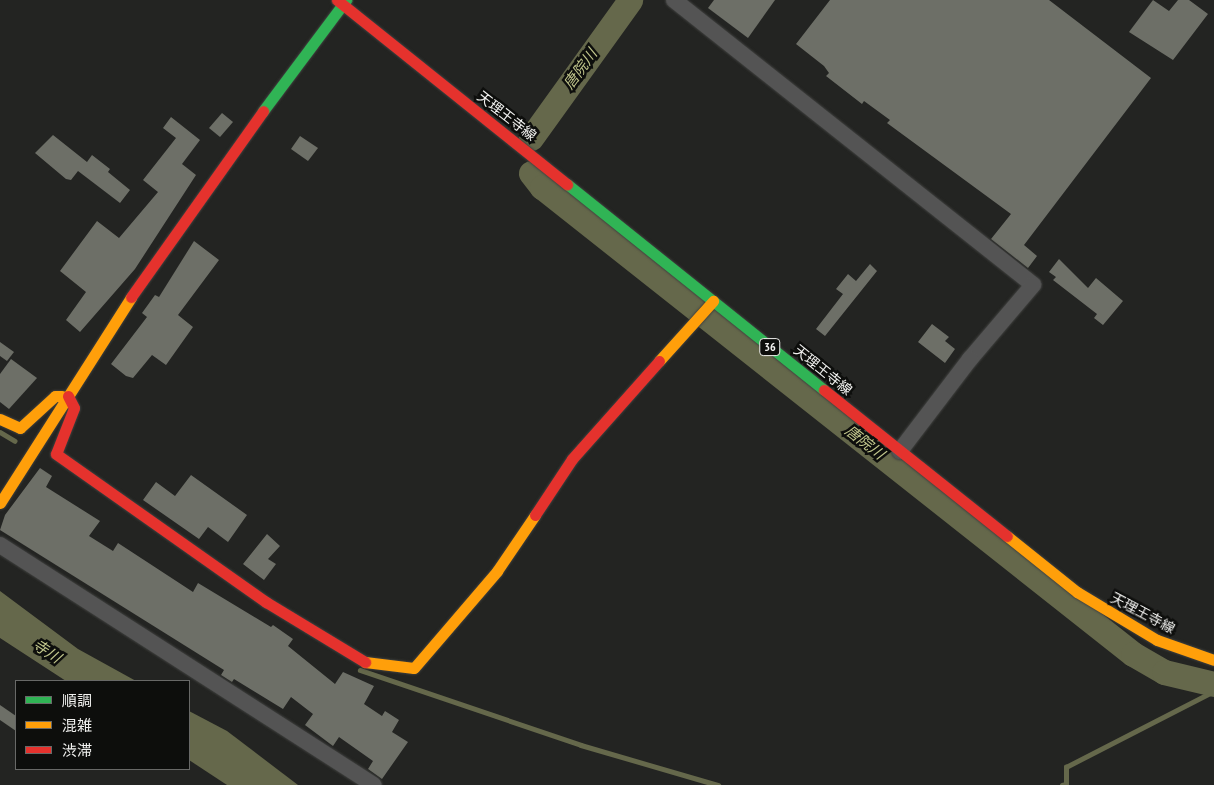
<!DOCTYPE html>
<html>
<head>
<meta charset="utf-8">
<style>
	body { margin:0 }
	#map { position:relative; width:1214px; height:785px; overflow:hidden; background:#232422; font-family:"PT Sans Narrow","Noto Sans JP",sans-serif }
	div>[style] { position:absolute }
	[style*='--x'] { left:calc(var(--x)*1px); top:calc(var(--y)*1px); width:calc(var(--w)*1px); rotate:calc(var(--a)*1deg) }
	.water>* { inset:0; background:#65684b }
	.stream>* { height:4.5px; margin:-2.25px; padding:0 2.25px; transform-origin:2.25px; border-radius:2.25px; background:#65684b }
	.river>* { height:25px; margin:-12.5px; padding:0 12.5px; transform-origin:12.5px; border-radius:12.5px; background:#65684b }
	.building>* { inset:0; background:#6d6f67 }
	.roads { filter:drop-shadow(0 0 1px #40413f) drop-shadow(0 0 1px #40413f) }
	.street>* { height:16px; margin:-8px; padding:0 8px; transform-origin:8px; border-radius:8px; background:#545454 }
	.fast>* { height:11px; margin:-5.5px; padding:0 5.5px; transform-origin:5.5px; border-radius:5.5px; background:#30b455 }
	.slow>* { height:11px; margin:-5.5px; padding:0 5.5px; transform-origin:5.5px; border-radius:5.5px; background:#ff9f0a }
	.jam>* { height:11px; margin:-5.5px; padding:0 5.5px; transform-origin:5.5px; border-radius:5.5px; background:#e5322d }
	span { translate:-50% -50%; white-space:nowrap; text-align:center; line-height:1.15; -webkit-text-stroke:5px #0d0e0c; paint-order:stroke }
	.shield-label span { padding:1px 4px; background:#0d0e0c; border:1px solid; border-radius:4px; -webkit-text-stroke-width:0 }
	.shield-label { font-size:12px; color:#f1f1ef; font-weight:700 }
	.street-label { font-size:14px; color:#f1f1ef }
	.water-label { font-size:15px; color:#c1c68c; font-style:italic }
	.legend { position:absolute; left:15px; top:680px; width:175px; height:90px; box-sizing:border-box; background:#0d0e0c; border:1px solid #686967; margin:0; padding:6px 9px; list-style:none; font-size:15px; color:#f1f1ef }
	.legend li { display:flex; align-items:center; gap:10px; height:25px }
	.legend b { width:25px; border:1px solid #686967 }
</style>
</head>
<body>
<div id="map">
	<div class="water">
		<i style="clip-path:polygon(0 591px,78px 649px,136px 681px,66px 681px,0 638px)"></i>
		<i style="clip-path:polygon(189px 711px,227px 731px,298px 785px,227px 785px,189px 760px)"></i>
	</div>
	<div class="stream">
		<i style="--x:0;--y:432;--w:17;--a:31"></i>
		<i style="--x:360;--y:670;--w:233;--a:18.7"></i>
		<i style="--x:581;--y:745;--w:143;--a:16.3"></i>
		<i style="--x:1062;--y:785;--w:4;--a:-14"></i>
		<i style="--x:1066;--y:784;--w:17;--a:-90"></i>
		<i style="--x:1066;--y:767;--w:166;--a:-27.2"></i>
	</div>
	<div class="river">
		<i style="--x:531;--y:138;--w:170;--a:-54.3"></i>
		<i style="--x:531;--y:173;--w:18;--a:52"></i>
		<i style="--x:542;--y:187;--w:753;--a:38.32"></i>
		<i style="--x:1133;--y:654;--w:36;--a:30"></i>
		<i style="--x:1164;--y:672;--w:51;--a:13.5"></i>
	</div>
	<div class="building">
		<i style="clip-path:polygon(714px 0,775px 0,748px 38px,708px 8px)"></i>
		<i style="clip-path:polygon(830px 0,1049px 0,1151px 78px,1024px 245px,1037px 256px,1028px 268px,991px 239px,1011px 214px,887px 123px,890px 120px,864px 101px,862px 104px,826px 76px,829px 73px,824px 66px,796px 44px)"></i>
		<i style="clip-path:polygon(1153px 0,1169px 11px,1178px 0,1189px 0,1208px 14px,1173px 60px,1129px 32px)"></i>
		<i style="clip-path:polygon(222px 113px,233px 122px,220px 137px,209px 128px)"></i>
		<i style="clip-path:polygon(171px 117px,200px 140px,182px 164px,196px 175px,135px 269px,80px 332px,66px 320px,86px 292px,60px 271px,97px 221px,119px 238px,158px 192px,143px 180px,176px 138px,163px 128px)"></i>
		<i style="clip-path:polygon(53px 135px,87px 162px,92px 155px,110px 169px,108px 172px,130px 190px,120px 203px,78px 171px,71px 180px,66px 179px,35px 153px)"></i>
		<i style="clip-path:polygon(300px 136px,318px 148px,308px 161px,291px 149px)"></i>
		<i style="clip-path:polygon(194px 241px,219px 260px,178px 315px,193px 327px,166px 365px,152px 355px,133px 378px,126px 376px,111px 364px,147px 317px,142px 313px,155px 295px,159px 297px)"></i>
		<i style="clip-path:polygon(1059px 259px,1088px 288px,1096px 278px,1123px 301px,1103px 325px,1094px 318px,1097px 314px,1053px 280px,1056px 277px,1049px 272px)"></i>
		<i style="clip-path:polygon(870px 264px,877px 271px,825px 336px,816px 329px,843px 294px,836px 289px,848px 274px,856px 281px)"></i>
		<i style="clip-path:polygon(932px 324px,949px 337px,945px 341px,955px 349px,945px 363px,918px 342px)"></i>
		<i style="clip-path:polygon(0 342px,14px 352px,7px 361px,0 356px)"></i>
		<i style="clip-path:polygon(11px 359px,37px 378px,9px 409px,0 402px,0 374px)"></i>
		<i style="clip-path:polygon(40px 468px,52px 476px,46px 487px,100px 521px,89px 536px,113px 551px,118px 543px,193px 592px,198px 583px,271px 627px,273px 625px,293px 639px,288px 646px,335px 684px,343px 672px,374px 686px,364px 704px,382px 716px,385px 711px,399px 720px,392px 732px,408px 742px,382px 779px,368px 769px,373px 761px,339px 737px,333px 746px,305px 725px,313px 714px,291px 697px,283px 709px,234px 679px,232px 682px,221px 675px,224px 670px,0 530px,5px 515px)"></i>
		<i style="clip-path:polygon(191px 475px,247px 515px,228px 542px,208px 527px,199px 539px,143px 500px,156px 482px,175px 496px)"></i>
		<i style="clip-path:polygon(267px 534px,280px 546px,268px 559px,276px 564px,264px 580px,243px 564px)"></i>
		<i style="clip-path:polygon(0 705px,16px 716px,16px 731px,0 720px)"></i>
	</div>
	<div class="roads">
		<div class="street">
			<i style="--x:674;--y:0;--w:458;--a:38.4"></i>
			<i style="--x:1033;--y:285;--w:97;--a:130.4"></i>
			<i style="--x:970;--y:359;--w:116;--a:127.3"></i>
			<i style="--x:0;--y:545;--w:444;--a:32.7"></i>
		</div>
		<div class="fast">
			<i style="--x:263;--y:111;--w:139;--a:-53.2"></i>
			<i style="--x:567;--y:184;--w:329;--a:38.7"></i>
		</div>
		<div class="slow">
			<i style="--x:659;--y:361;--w:81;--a:-48"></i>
			<i style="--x:0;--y:419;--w:22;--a:24"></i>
			<i style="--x:20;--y:428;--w:47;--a:-42.4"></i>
			<i style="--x:55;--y:396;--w:7;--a:0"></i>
			<i style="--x:0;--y:503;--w:244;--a:-57.5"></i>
			<i style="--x:1007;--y:536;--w:90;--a:38.7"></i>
			<i style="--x:1077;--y:592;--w:93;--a:31"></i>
			<i style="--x:1157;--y:640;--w:60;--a:19.3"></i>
			<i style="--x:365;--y:662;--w:49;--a:7"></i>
			<i style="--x:414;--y:668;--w:128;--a:-49.4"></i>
			<i style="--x:497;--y:571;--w:68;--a:-55.8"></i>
		</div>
		<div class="jam">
			<i style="--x:337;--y:0;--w:295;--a:38.7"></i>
			<i style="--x:131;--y:297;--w:228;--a:-54.6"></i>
			<i style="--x:824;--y:390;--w:234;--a:38.6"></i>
			<i style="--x:68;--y:396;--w:13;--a:63"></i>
			<i style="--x:74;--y:408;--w:49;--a:111.4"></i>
			<i style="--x:56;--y:454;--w:257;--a:35.2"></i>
			<i style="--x:266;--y:602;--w:116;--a:31.2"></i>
			<i style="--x:535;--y:515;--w:67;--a:-56.5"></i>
			<i style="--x:572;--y:459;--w:131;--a:-48.4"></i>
		</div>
	</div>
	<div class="shield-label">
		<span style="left:770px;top:347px">36</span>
	</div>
	<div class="street-label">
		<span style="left:507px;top:116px;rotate:38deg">天理王寺線</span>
		<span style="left:823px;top:370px;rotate:39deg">天理王寺線</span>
		<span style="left:1143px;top:613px;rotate:28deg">天理王寺線</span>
	</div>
	<div class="water-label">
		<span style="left:580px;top:69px;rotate:-54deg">唐院川</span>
		<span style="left:865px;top:442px;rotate:38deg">唐院川</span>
		<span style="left:47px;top:651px;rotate:33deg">寺川</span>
	</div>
	<ul class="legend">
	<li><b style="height:6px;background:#30b455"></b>順調</li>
	<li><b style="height:6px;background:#ff9f0a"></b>混雑</li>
	<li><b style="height:6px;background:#e5322d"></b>渋滞</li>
	</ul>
</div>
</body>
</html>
